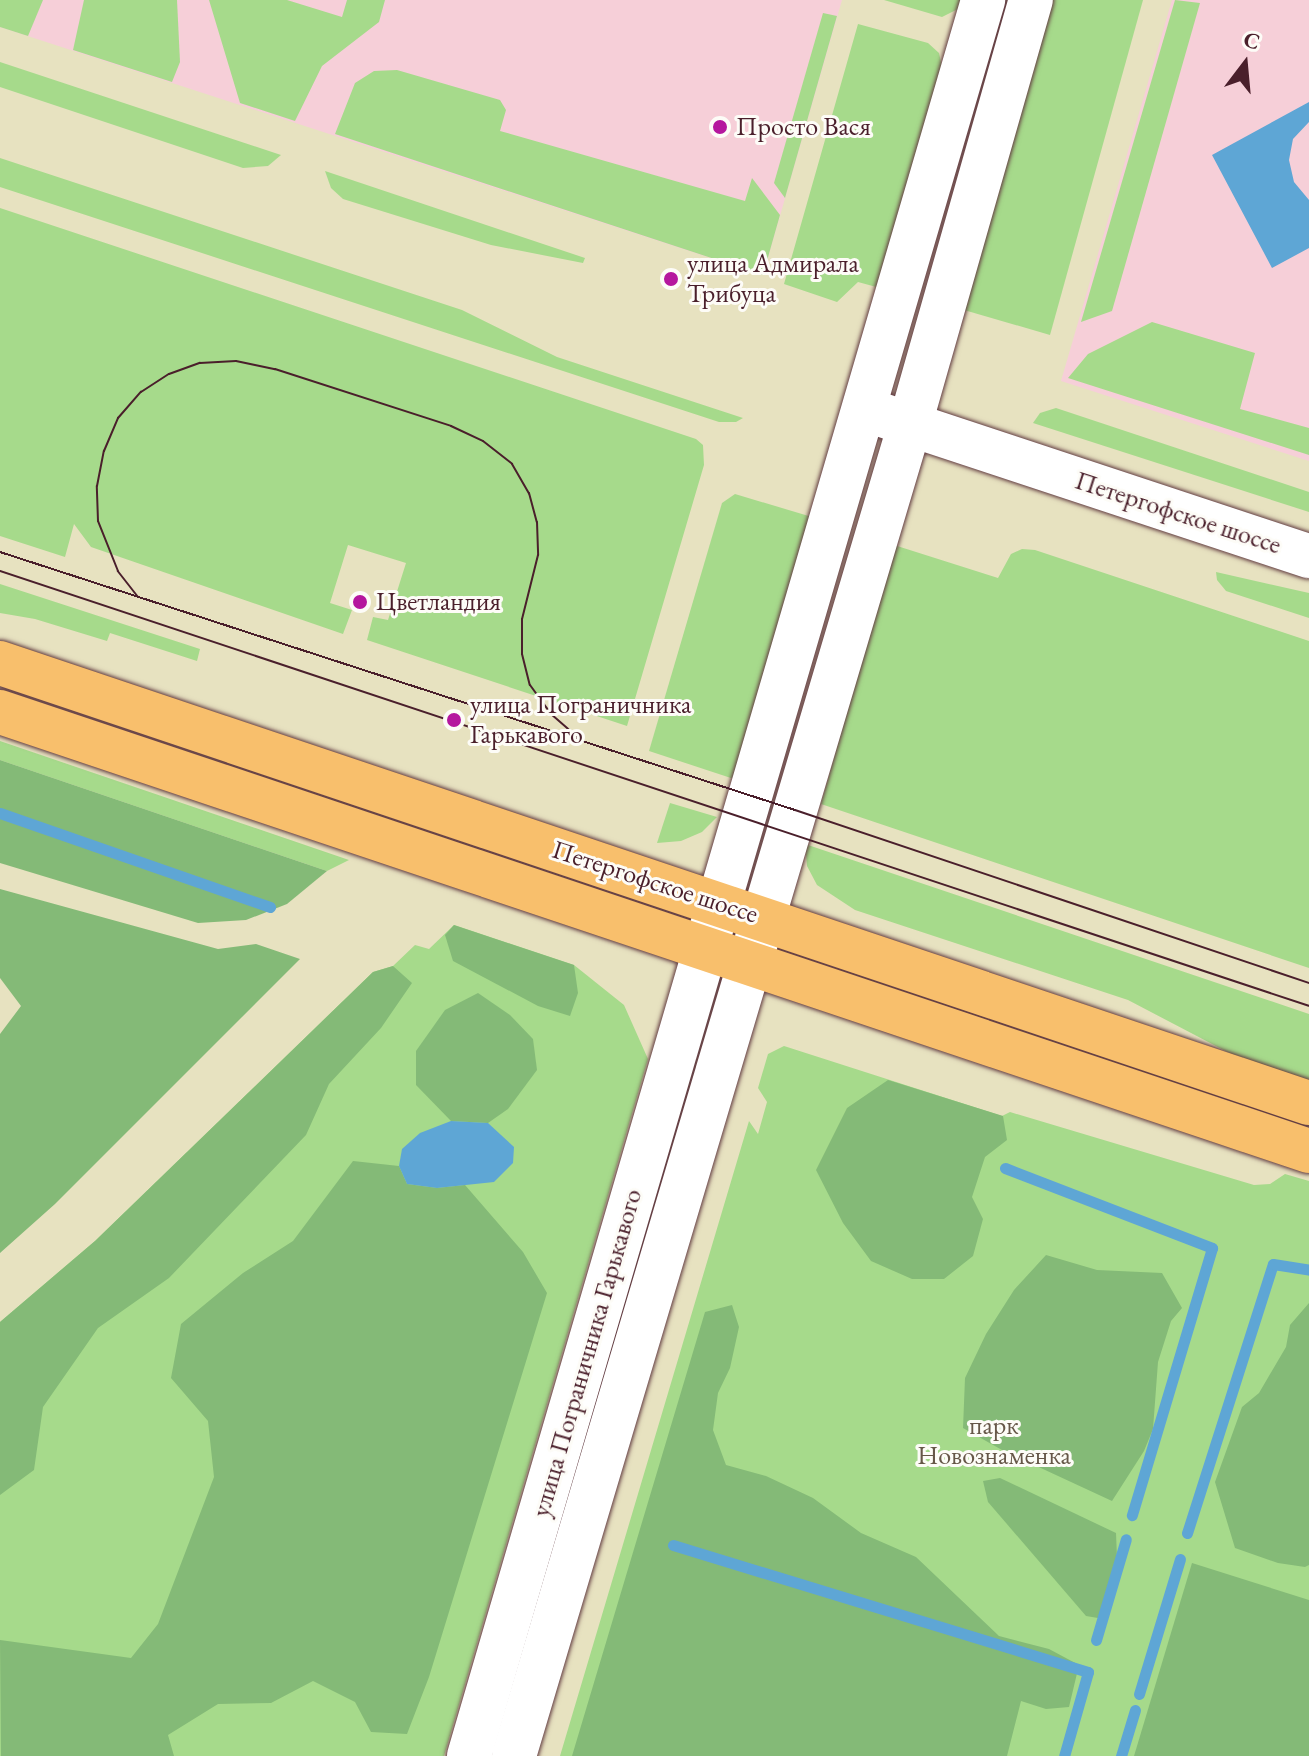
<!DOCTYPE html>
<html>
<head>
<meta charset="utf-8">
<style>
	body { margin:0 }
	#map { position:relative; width:1309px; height:1756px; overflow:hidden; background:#e7e2c0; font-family:"EB Garamond",serif }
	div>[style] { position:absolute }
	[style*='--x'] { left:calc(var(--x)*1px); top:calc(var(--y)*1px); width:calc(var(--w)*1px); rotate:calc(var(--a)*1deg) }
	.built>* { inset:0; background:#f6cfd8 }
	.green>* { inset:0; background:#a6da8b }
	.forest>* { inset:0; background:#84ba77 }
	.water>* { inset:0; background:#5ea6d5 }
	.stream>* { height:11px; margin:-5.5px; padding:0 5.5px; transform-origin:5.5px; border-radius:5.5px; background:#5ea6d5 }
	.roads { filter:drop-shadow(0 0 2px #623c41) drop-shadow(0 0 2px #623c41) }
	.tertiary>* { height:44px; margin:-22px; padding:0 22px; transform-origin:22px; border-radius:22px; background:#fff }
	.primary>* { height:44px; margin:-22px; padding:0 22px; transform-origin:22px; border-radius:22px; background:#f8bf6c }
	.tram>* { height:2px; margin:-1px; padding:0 1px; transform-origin:1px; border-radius:1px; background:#4a1f2b }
	.dots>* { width:22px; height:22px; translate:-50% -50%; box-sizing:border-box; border:4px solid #fdfcf7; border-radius:50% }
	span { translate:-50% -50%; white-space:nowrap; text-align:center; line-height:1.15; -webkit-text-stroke:6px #fdfcf7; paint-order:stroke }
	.poi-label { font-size:26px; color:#4a1f2b }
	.left { translate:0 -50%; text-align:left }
	.street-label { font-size:26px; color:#4a1f2b }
	.park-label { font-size:26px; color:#665748 }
	.north { position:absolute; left:1205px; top:24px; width:80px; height:80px; -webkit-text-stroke:6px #fdfcf7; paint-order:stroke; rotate:16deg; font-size:22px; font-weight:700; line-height:32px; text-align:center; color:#4a1f2b }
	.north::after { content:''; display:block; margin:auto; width:28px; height:36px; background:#4a1f2b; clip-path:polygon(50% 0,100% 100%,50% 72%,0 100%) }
</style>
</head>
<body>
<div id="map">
	<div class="built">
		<i style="clip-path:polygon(0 0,842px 0,763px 275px,0 27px)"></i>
		<i style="clip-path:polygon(1172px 0,1309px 0,1309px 461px,1061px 381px)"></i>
	</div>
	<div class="green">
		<i style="clip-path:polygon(0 0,43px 0,28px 36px,0 27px)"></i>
		<i style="clip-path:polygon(84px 0,177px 0,180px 62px,172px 82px,73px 50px)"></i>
		<i style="clip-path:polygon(209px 0,287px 0,342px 17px,347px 0,385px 0,379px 22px,322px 66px,295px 121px,240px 103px)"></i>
		<i style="clip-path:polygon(884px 0,966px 0,964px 6px,942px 17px)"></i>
		<i style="clip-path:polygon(1052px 0,1143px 0,1050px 335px,964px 310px)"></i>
		<i style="clip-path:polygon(1175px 0,1200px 3px,1112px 311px,1081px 322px)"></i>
		<i style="clip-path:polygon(823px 13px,837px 16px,785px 198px,774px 183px)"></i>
		<i style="clip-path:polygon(858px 24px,928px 43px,939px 53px,942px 67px,880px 288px,858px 282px,837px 302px,784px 284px)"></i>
		<i style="clip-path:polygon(0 62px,281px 155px,268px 166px,243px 168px,0 87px)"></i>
		<i style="clip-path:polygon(397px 70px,500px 100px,506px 110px,500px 131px,745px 201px,752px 178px,780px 215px,763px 275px,335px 134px,355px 83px,374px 71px)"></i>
		<i style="clip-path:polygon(0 158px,462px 310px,557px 357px,743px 418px,736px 422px,719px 422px,0 187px)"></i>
		<i style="clip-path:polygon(325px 171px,585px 258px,583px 263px,491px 245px,343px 199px,331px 188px)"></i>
		<i style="clip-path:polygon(0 208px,696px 439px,703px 445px,704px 465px,627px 726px,367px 640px,373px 617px,388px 620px,406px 563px,348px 545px,330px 603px,352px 610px,343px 634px,91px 547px,74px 524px,65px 557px,0 536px)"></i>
		<i style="clip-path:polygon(1152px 322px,1255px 353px,1240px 409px,1309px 428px,1309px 455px,1068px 378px,1088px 354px)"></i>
		<i style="clip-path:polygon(1056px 408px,1309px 492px,1309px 512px,1033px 423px,1040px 413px)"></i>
		<i style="clip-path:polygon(735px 494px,812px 517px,737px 780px,649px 751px,722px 503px)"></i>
		<i style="clip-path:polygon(894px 545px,998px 578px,1011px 554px,1022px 549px,1035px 550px,1309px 641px,1309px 968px,821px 804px)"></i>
		<i style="clip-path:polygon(1216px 572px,1309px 593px,1309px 618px,1226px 591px,1217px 580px)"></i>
		<i style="clip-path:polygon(0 584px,200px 649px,197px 661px,110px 633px,107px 641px,35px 619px,0 613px)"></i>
		<i style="clip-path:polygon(0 741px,349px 860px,327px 871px,0 760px)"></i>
		<i style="clip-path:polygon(670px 803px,717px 817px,702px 832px,681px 841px,657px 843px)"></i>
		<i style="clip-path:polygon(805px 844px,1309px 1014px,1309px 1084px,1256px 1067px,1128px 1000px,855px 910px,817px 885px,807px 866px)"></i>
		<i style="clip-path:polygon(454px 925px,574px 965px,624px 1005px,648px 1059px,444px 1756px,0 1756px,0 1322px,95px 1241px,373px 972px,393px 966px,415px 945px,429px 949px)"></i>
		<i style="clip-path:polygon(784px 1046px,1002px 1116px,1010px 1112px,1254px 1185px,1270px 1184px,1285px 1174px,1309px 1181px,1309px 1756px,560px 1756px,749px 1121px,758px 1134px,767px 1102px,758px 1088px,768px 1054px)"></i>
	</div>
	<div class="forest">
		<i style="clip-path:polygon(0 760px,327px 871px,287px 904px,246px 920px,198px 923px,0 863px)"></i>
		<i style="clip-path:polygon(0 889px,218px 949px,256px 944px,300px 959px,55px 1204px,0 1253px,0 1034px,21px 1006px,0 978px)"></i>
		<i style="clip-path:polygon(454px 925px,574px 965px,578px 993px,570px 1016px,538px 1006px,453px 961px,445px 935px)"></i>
		<i style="clip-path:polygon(393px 966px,412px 983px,381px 1028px,329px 1084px,306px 1135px,169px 1278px,98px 1328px,43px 1407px,34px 1470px,0 1495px,0 1322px,95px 1241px,373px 972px)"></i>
		<i style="clip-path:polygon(478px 993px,510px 1015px,533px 1039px,537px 1070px,508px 1109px,488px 1123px,451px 1121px,416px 1085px,416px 1051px,445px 1010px)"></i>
		<i style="clip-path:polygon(888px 1080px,1003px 1116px,1007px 1140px,985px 1157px,972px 1197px,983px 1219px,973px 1256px,944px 1279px,912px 1279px,871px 1261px,843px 1223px,816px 1170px,847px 1108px)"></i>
		<i style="clip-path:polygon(353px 1161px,399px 1166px,407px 1184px,437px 1188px,465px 1185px,523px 1252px,547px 1293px,429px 1677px,407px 1734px,371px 1732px,355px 1702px,313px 1681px,271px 1703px,218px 1704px,168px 1735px,174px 1756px,1px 1756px,0 1640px,131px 1658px,158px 1624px,214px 1477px,208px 1421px,171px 1378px,181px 1324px,243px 1273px,293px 1241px)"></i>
		<i style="clip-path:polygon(1046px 1255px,1097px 1270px,1162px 1273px,1182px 1308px,1171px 1321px,1158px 1362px,1153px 1429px,1144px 1451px,1112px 1501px,1002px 1450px,963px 1428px,965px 1378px,986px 1334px,1014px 1290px)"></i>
		<i style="clip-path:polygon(1309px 1303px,1309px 1565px,1305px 1567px,1278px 1563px,1235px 1548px,1215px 1482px,1242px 1407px,1259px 1393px,1286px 1347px,1290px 1325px)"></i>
		<i style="clip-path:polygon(732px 1305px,739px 1327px,730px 1368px,718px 1393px,713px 1430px,726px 1465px,766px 1476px,813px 1498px,861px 1533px,916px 1557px,999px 1636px,1049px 1649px,1079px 1665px,1069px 1707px,1046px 1709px,1021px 1701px,1007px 1756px,572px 1756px,705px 1312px)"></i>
		<i style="clip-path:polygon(1000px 1478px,1116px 1533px,1117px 1558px,1098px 1618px,1086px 1616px,988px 1502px,983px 1481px)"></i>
		<i style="clip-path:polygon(1192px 1563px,1309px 1600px,1309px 1756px,1134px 1756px)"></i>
	</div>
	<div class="water">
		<i style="clip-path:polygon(1309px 102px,1309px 122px,1293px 139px,1289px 160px,1294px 182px,1309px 200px,1309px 248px,1272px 268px,1212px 155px)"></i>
		<i style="clip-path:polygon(451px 1121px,488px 1123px,514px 1147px,513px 1163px,494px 1182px,437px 1188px,407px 1184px,399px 1166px,402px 1149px,420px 1133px)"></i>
	</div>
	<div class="stream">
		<i style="--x:0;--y:813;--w:286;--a:19.2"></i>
		<i style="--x:1005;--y:1168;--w:222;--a:21.1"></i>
		<i style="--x:1212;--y:1248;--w:279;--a:106.7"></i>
		<i style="--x:1187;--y:1533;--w:282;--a:-72.3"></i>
		<i style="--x:1273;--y:1264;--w:36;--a:9"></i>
		<i style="--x:673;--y:1545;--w:434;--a:17"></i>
		<i style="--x:1088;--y:1672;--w:87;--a:105.9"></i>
		<i style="--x:1096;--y:1640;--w:105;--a:-73.5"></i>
		<i style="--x:1139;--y:1694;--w:141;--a:-73.1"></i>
		<i style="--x:1121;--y:1756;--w:48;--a:-73.1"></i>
	</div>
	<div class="roads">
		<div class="tertiary">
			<i style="--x:882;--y:415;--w:450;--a:18.3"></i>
			<i style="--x:469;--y:1756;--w:1830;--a:-73.68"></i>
			<i style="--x:514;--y:1756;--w:1390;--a:-73.44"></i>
			<i style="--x:910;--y:424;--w:441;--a:-74.1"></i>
		</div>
		<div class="primary">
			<i style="--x:0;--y:663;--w:1381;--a:18.58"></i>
			<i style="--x:0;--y:712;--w:1381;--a:18.54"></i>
		</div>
	</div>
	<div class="tram">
		<i style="--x:0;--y:552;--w:836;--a:17.98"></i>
		<i style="--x:795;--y:810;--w:542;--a:18.6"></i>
		<i style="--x:0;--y:571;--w:1379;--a:18.38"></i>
		<i style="--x:138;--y:597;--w:33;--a:-128"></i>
		<i style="--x:118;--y:571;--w:54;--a:-111.8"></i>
		<i style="--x:98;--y:521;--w:35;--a:-92"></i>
		<i style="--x:97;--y:486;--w:36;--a:-79"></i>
		<i style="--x:104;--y:451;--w:36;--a:-67"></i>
		<i style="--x:118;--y:418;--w:35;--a:-49"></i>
		<i style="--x:141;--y:392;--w:33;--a:-33"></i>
		<i style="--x:169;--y:374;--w:33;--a:-20"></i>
		<i style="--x:200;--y:363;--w:36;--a:-3"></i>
		<i style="--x:236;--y:361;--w:40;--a:12"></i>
		<i style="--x:275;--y:369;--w:185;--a:17.9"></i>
		<i style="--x:451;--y:426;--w:35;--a:25"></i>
		<i style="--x:483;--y:441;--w:37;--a:38"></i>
		<i style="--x:512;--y:464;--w:34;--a:60"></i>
		<i style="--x:529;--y:493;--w:30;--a:75"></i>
		<i style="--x:537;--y:522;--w:33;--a:88"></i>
		<i style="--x:538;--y:555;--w:66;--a:104"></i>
		<i style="--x:522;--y:619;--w:35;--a:90"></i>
		<i style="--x:522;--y:654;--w:32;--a:76"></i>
		<i style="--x:530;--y:685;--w:36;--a:54"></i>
		<i style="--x:551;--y:714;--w:35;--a:41"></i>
	</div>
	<div class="dots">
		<i style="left:720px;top:127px;background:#b5179e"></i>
		<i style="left:671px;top:279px;background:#b5179e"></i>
		<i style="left:360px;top:602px;background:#b5179e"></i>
		<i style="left:454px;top:720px;background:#b5179e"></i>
	</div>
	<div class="poi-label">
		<span class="left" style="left:736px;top:127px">Просто Вася</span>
		<span class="left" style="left:687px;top:279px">улица Адмирала<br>Трибуца</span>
		<span class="left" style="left:376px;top:602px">Цветландия</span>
		<span class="left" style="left:470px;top:720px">улица Пограничника<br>Гарькавого</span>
	</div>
	<div class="street-label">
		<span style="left:1178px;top:513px;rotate:18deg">Петергофское шоссе</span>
		<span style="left:655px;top:882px;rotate:18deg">Петергофское шоссе</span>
		<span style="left:587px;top:1353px;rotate:-74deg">улица Пограничника Гарькавого</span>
	</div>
	<div class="park-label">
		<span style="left:994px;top:1441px">парк<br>Новознаменка</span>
	</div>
	<div class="north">С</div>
</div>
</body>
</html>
